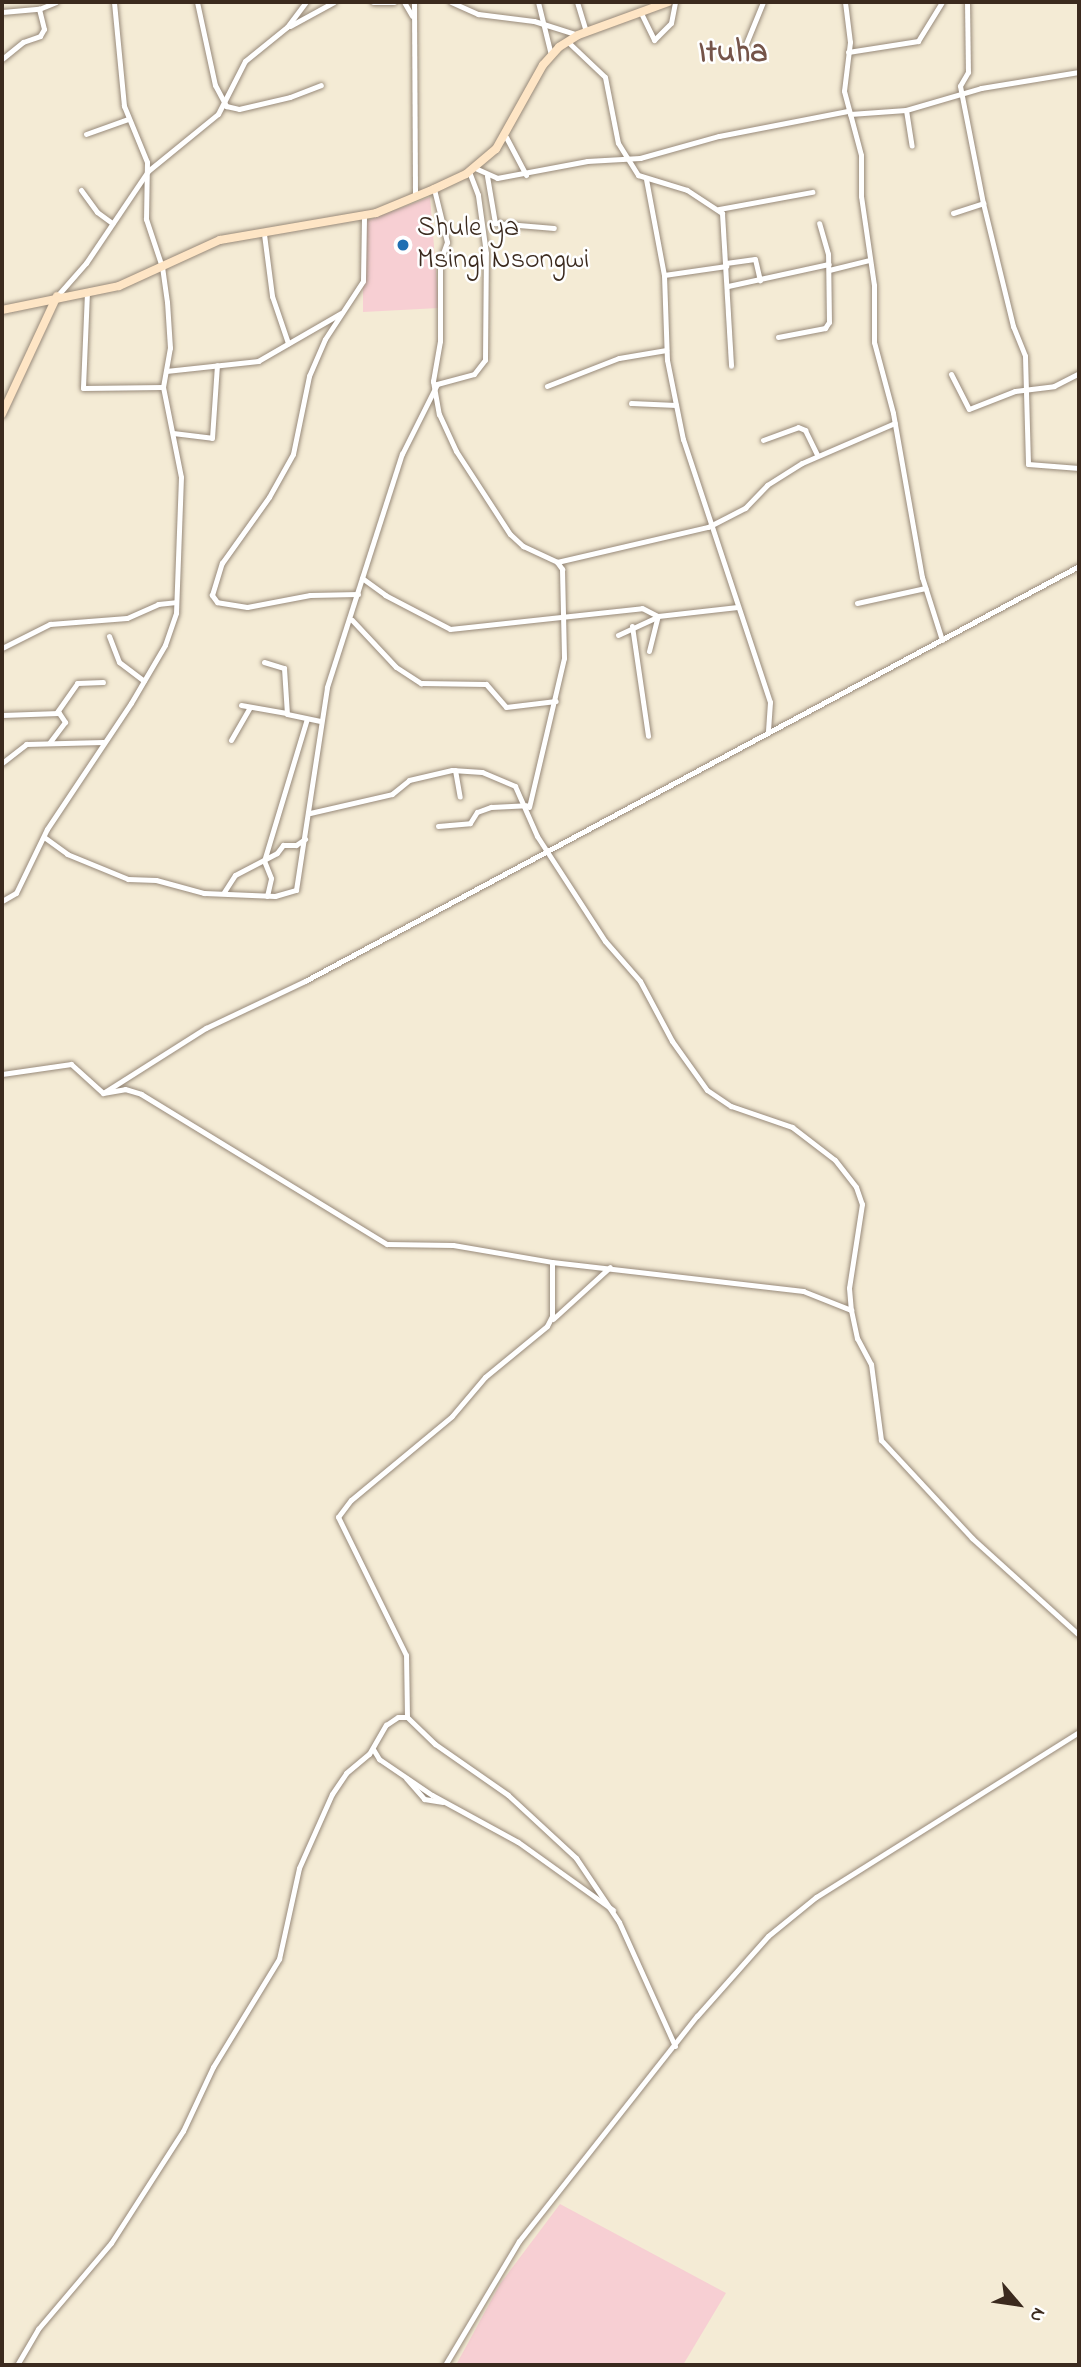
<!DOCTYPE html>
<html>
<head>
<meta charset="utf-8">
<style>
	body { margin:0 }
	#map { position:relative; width:1081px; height:2367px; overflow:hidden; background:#f4ebd5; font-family:"Indie Flower",sans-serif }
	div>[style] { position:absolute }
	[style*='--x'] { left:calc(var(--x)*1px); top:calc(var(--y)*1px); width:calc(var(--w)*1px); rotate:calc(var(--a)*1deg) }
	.built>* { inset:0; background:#f7cfd3 }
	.roads { filter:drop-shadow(0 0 2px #988a7a) drop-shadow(0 0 2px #988a7a) }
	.street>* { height:5px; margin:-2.5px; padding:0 2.5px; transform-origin:2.5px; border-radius:2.5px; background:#fff }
	.secondary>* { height:8px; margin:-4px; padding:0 4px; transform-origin:4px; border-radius:4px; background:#fee5c5 }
	.dots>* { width:19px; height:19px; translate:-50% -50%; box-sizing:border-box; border:4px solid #fff; border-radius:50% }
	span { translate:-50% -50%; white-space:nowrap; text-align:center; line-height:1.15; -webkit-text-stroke:5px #fff; paint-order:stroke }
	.poi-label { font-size:28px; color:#3b2a1e }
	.left { translate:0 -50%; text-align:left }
	.quarter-label { font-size:32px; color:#755449; font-weight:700 }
	.frame { position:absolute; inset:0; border:4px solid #3b2a1e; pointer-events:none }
	.north { position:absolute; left:983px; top:2269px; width:70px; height:70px; -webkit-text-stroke:5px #fff; paint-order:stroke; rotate:119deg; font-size:19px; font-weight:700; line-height:28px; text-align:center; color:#3b2a1e }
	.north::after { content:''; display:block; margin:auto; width:24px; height:32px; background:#3b2a1e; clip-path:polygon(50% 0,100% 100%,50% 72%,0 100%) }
</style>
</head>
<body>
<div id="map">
	<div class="built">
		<i style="clip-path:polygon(430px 197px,439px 308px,363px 312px,363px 222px)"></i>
		<i style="clip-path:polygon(560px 2204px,726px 2293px,683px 2365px,456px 2365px,500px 2284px)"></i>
	</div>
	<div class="roads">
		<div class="street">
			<i style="--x:197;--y:2;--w:85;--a:77.8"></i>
			<i style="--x:215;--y:85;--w:24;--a:62"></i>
			<i style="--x:226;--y:106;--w:13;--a:13"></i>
			<i style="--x:239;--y:109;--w:52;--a:-13.2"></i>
			<i style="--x:290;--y:97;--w:33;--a:-21"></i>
			<i style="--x:373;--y:2;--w:21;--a:0"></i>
			<i style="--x:404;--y:2;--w:16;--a:60"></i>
			<i style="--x:414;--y:2;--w:195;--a:89.7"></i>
			<i style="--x:451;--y:2;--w:30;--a:24"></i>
			<i style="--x:478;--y:14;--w:56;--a:7.1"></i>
			<i style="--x:534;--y:21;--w:46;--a:17.7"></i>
			<i style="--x:538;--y:2;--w:55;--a:76.2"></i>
			<i style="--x:577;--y:2;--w:31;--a:73"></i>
			<i style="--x:845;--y:2;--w:40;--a:82.9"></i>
			<i style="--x:850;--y:42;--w:49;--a:97"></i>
			<i style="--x:844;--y:91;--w:66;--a:75.1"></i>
			<i style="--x:861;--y:155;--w:41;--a:90"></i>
			<i style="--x:861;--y:196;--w:90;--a:81.7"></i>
			<i style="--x:874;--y:285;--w:57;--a:90"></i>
			<i style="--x:874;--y:342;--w:73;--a:75"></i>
			<i style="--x:893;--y:413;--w:167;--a:80"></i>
			<i style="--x:922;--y:577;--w:66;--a:72.4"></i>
			<i style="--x:967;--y:2;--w:70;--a:89.2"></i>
			<i style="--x:968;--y:72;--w:16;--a:120"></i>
			<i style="--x:960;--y:86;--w:119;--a:78.9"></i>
			<i style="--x:983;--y:203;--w:127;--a:76.3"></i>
			<i style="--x:1013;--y:326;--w:32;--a:68"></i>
			<i style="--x:1025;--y:356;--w:108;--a:88.4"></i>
			<i style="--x:1028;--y:464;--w:51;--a:4.5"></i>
			<i style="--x:2;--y:12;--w:37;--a:-5"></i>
			<i style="--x:39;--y:9;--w:18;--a:-22"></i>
			<i style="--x:641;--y:13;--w:30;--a:64"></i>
			<i style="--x:654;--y:40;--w:24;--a:-45"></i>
			<i style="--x:671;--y:23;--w:21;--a:-79"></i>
			<i style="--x:290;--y:26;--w:50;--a:-28.6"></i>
			<i style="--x:567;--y:41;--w:52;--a:43.5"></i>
			<i style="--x:605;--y:77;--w:67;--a:78.9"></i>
			<i style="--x:618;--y:143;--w:38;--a:58"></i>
			<i style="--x:638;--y:175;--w:51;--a:17"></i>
			<i style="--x:687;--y:190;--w:42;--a:33.3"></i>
			<i style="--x:722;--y:213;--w:153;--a:86.6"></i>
			<i style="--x:848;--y:52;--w:71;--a:-8.9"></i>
			<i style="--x:918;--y:41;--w:46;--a:-58.4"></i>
			<i style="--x:741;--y:56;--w:58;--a:-67.8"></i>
			<i style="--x:2;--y:59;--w:27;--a:-39"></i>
			<i style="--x:23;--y:42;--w:18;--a:-19"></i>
			<i style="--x:40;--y:36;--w:8;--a:-60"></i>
			<i style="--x:44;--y:29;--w:21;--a:-104"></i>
			<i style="--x:906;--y:110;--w:36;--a:81"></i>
			<i style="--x:850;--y:114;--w:56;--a:-4.1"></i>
			<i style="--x:906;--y:110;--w:78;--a:-16.3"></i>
			<i style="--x:981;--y:88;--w:99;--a:-9.3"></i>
			<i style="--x:86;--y:134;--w:45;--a:-19.7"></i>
			<i style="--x:506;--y:137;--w:43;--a:62.2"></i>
			<i style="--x:475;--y:168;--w:24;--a:24"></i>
			<i style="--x:497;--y:178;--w:92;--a:-10.7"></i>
			<i style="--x:587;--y:161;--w:53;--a:-3.2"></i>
			<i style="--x:640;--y:158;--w:82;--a:-15.6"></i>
			<i style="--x:719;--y:136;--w:131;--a:-11"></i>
			<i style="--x:487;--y:176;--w:48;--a:80.3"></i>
			<i style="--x:495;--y:223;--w:59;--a:4.8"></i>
			<i style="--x:646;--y:179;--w:98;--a:79.4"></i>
			<i style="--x:664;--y:275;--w:85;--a:88"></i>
			<i style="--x:667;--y:360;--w:81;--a:78.6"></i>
			<i style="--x:683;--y:439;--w:277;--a:71.7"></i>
			<i style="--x:770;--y:702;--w:30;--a:94"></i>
			<i style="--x:434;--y:189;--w:55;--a:76.2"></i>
			<i style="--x:447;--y:242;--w:20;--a:110"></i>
			<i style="--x:440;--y:261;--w:80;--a:90"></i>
			<i style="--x:440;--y:341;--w:41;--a:99.9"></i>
			<i style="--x:433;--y:381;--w:34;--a:80"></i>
			<i style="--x:439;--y:414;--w:41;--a:65.3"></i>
			<i style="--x:456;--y:451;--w:99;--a:57"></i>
			<i style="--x:510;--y:534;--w:18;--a:43"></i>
			<i style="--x:523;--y:546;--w:38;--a:25"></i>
			<i style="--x:557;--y:562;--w:9;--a:54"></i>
			<i style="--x:562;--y:569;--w:89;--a:88.7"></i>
			<i style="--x:564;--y:658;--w:153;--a:103.2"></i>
			<i style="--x:81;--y:190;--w:27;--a:54"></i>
			<i style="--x:97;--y:212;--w:19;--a:36"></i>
			<i style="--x:719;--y:209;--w:95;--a:-10.4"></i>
			<i style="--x:953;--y:213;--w:32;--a:-18"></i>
			<i style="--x:264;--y:234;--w:63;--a:82.6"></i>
			<i style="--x:272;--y:296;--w:50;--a:71.2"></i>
			<i style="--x:726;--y:263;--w:29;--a:-8"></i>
			<i style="--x:755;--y:259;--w:22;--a:77"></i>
			<i style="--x:829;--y:270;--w:41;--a:-14"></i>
			<i style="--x:664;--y:275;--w:63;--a:-8.3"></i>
			<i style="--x:728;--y:286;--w:103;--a:-12.3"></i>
			<i style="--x:87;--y:292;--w:96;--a:92.4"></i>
			<i style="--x:83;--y:388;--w:80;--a:-0.7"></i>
			<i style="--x:57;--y:296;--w:44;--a:-48.7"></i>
			<i style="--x:86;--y:263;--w:111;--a:-56"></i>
			<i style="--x:148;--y:171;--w:90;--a:-39.2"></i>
			<i style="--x:218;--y:114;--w:59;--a:-63"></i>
			<i style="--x:245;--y:61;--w:54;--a:-39"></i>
			<i style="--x:287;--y:27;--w:31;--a:-53"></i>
			<i style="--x:778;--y:337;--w:48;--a:-10.8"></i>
			<i style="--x:825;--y:328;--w:7;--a:-56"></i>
			<i style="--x:829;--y:322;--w:68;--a:-90.8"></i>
			<i style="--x:828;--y:254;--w:32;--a:-106"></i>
			<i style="--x:166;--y:371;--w:93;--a:-6.2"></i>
			<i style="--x:258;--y:361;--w:96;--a:-30"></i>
			<i style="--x:951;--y:374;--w:39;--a:63"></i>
			<i style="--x:969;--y:409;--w:49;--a:-21.4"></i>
			<i style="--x:1015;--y:391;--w:39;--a:-7"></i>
			<i style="--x:1054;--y:386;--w:28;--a:-27"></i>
			<i style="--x:547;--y:386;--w:77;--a:-21.3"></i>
			<i style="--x:619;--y:358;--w:48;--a:-9.7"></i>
			<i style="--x:631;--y:403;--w:45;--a:2.5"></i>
			<i style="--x:173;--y:433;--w:39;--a:7"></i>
			<i style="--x:212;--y:438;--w:73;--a:-86.1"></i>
			<i style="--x:763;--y:440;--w:37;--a:-20"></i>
			<i style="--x:798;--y:427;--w:8;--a:23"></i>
			<i style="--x:805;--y:430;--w:28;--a:64"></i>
			<i style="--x:557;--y:562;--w:155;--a:-13.1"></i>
			<i style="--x:708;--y:527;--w:42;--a:-27.2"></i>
			<i style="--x:745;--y:508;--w:32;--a:-46"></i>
			<i style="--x:767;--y:485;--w:41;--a:-32.2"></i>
			<i style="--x:802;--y:463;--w:101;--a:-23.3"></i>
			<i style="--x:362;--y:578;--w:29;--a:36"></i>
			<i style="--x:385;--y:595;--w:73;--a:27.6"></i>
			<i style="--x:450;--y:629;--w:193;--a:-6.2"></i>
			<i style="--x:642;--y:608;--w:18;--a:27"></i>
			<i style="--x:358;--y:594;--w:48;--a:178.8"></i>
			<i style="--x:310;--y:595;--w:64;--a:169.2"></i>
			<i style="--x:247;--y:607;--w:30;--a:-171"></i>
			<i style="--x:217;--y:602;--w:9;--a:-126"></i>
			<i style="--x:212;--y:595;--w:34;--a:-73"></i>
			<i style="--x:222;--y:563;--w:81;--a:-54.5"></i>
			<i style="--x:269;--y:497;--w:49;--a:-60.8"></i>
			<i style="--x:293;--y:454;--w:80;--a:-78.4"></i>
			<i style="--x:309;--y:376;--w:40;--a:-66.6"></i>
			<i style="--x:325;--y:339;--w:69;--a:-56.8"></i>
			<i style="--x:363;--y:281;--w:66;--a:-89.1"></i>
			<i style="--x:857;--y:603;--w:70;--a:-12.4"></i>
			<i style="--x:352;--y:620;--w:64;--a:46.9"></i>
			<i style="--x:396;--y:667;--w:30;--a:33"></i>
			<i style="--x:421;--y:683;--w:65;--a:0.9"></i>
			<i style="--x:486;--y:684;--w:30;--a:49"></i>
			<i style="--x:506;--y:707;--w:50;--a:-6.8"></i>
			<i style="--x:632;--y:626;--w:111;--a:81.7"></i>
			<i style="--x:618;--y:635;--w:43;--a:-24.8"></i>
			<i style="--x:109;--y:636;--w:28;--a:69"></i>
			<i style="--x:119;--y:662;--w:31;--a:37"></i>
			<i style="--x:2;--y:648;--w:54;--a:-26.6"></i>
			<i style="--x:50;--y:624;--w:77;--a:-4.5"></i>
			<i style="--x:127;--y:618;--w:34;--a:-24"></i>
			<i style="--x:158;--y:604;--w:18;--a:-6"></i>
			<i style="--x:649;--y:651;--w:36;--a:-76"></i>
			<i style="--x:658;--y:616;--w:80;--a:-6.5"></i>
			<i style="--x:264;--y:662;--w:21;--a:17"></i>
			<i style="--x:284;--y:668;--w:46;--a:86.3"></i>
			<i style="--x:287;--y:714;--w:34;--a:12"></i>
			<i style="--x:241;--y:705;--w:46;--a:10.1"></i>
			<i style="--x:57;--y:712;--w:35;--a:-55"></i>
			<i style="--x:77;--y:683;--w:26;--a:-2"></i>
			<i style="--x:2;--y:715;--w:57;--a:-2"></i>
			<i style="--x:59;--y:713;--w:11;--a:56"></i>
			<i style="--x:65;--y:722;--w:26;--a:127"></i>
			<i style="--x:231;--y:740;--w:38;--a:-60"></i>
			<i style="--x:2;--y:763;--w:31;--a:-38"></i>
			<i style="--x:26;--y:744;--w:77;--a:-1.5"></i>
			<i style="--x:455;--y:770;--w:27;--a:80"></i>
			<i style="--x:310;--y:813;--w:84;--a:-13"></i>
			<i style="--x:392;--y:794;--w:22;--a:-39"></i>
			<i style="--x:409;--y:780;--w:44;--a:-13.1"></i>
			<i style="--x:452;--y:770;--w:30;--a:4"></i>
			<i style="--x:482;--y:772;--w:36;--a:23"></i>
			<i style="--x:515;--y:786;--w:55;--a:66.3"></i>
			<i style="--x:537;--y:836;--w:125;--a:57.1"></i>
			<i style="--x:605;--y:941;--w:53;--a:48.8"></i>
			<i style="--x:640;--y:981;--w:68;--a:61.9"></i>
			<i style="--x:672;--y:1041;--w:60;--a:54.5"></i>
			<i style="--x:707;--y:1090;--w:29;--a:34"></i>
			<i style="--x:731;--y:1106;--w:65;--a:19"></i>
			<i style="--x:792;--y:1127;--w:54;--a:37.5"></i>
			<i style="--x:835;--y:1160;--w:34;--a:52"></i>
			<i style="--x:856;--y:1187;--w:18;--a:71"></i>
			<i style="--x:862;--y:1204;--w:85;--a:98.8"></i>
			<i style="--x:849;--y:1288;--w:22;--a:85"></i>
			<i style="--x:851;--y:1310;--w:29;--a:78"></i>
			<i style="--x:857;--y:1338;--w:30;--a:62"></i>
			<i style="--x:871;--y:1364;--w:77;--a:82.5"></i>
			<i style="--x:881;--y:1440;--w:134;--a:47.1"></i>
			<i style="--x:972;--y:1538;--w:144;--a:42.2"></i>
			<i style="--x:438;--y:826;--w:32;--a:-5"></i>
			<i style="--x:470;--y:823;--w:13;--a:-58"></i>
			<i style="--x:477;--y:812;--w:15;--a:-20"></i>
			<i style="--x:491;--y:807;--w:35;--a:-3"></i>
			<i style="--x:44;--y:837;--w:29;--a:36"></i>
			<i style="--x:67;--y:854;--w:66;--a:22.3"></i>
			<i style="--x:128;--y:879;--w:28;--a:2"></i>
			<i style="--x:156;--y:880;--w:50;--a:15.2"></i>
			<i style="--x:204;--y:893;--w:71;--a:2.4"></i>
			<i style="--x:275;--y:896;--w:22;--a:-16"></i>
			<i style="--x:296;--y:890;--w:205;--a:-81.3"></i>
			<i style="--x:327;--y:687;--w:245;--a:-72.2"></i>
			<i style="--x:402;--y:454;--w:78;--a:-63.4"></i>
			<i style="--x:437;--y:384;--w:38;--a:-15"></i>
			<i style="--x:474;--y:374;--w:18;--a:-52"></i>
			<i style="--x:485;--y:360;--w:107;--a:-89.5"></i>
			<i style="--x:486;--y:253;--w:59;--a:-97.9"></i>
			<i style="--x:478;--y:195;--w:25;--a:-111"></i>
			<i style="--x:224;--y:892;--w:20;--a:-57"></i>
			<i style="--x:235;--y:875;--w:47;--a:-27.6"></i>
			<i style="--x:277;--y:853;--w:10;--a:-53"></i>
			<i style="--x:283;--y:845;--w:13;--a:0"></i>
			<i style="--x:296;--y:845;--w:11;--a:-34"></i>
			<i style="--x:267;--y:896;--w:18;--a:-77"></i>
			<i style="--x:271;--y:878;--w:18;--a:-112"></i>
			<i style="--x:264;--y:861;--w:148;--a:-73.2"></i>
			<i style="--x:2;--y:901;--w:16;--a:-30"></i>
			<i style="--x:16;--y:893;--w:71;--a:-64.2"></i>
			<i style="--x:47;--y:829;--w:151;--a:-56.3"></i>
			<i style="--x:131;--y:703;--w:67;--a:-59.6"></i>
			<i style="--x:165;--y:645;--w:34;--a:-71"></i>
			<i style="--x:176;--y:613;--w:136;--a:-87.9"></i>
			<i style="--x:181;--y:477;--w:92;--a:-101.3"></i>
			<i style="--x:163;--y:387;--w:40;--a:-80"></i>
			<i style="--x:170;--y:348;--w:46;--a:-93.7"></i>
			<i style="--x:167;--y:302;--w:35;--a:-98"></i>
			<i style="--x:162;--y:267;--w:51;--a:-108.4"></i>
			<i style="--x:146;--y:219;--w:57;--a:-89"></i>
			<i style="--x:147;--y:162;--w:61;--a:-112.3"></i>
			<i style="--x:124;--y:106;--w:104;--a:-95.5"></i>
			<i style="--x:2;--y:1074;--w:70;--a:-8.2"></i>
			<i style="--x:71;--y:1064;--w:43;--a:42.2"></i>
			<i style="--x:103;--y:1093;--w:22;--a:-10"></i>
			<i style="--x:125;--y:1089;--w:17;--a:17"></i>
			<i style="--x:141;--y:1094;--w:288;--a:31.4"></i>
			<i style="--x:387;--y:1244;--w:66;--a:0.9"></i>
			<i style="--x:453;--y:1245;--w:100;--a:9.7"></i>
			<i style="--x:552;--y:1262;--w:253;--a:6.6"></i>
			<i style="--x:803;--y:1291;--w:52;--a:21.6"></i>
			<i style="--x:103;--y:1093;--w:122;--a:-32.3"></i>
			<i style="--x:206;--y:1028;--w:110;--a:-25.4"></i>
			<i style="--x:305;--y:981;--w:878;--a:-28.2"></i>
			<i style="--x:553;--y:1319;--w:77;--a:-42.4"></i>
			<i style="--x:407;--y:1717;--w:62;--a:-90.9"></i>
			<i style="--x:406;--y:1655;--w:154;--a:-116.2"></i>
			<i style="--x:338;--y:1517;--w:21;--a:-53"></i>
			<i style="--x:351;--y:1500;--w:131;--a:-39.7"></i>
			<i style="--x:452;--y:1416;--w:51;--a:-49.8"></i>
			<i style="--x:485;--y:1377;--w:80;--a:-39.4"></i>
			<i style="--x:547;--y:1326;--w:11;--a:-63"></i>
			<i style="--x:552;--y:1316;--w:54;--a:-90"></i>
			<i style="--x:373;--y:1749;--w:12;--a:59"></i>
			<i style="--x:379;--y:1759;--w:64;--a:34.2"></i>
			<i style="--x:432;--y:1795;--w:98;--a:28.7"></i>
			<i style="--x:518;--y:1842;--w:117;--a:35.6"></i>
			<i style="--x:406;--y:1778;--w:28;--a:49"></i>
			<i style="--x:424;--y:1799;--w:19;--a:9"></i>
			<i style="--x:17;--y:2365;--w:42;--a:-59.7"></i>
			<i style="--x:38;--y:2329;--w:113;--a:-49.7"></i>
			<i style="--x:111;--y:2243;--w:133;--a:-57.3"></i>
			<i style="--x:183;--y:2131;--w:71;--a:-64.9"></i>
			<i style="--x:213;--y:2067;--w:127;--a:-58.6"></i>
			<i style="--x:279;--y:1959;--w:93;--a:-77.6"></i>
			<i style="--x:299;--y:1868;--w:81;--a:-66"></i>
			<i style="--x:332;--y:1794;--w:25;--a:-56"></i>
			<i style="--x:346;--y:1773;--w:30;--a:-40"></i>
			<i style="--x:369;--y:1754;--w:34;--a:-60"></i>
			<i style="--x:386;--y:1725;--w:14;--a:-34"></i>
			<i style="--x:398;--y:1717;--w:9;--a:0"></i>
			<i style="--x:407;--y:1717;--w:39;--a:44"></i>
			<i style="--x:435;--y:1744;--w:89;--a:34.9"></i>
			<i style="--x:508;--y:1795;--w:93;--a:42.8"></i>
			<i style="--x:576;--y:1858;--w:77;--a:56.1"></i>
			<i style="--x:619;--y:1922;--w:136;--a:65.7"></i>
			<i style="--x:445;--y:2365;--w:144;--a:-59.2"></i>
			<i style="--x:519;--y:2241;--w:287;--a:-51.7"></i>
			<i style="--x:697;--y:2016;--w:107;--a:-48.4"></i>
			<i style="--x:768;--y:1936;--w:62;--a:-39.1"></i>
			<i style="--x:816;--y:1897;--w:310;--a:-32.1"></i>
		</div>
		<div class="secondary">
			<i style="--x:2;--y:310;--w:119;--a:-11.6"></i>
			<i style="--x:119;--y:286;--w:111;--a:-24.5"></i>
			<i style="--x:220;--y:240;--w:158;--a:-9.8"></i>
			<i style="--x:376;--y:213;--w:63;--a:-22.5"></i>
			<i style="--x:434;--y:189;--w:35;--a:-25"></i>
			<i style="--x:466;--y:174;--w:39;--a:-40"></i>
			<i style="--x:496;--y:149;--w:96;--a:-60.8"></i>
			<i style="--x:543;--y:65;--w:24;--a:-48"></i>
			<i style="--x:559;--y:47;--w:22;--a:-32"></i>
			<i style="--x:578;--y:35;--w:96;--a:-20.1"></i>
			<i style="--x:2;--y:414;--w:130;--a:-65"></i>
		</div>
	</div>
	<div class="dots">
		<i style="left:403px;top:245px;background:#1f6fb2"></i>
	</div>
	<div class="poi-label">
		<span class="left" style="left:417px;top:245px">Shule ya<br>Msingi Nsongwi</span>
	</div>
	<div class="quarter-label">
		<span style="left:733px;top:54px">Ituha</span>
	</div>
	<div class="frame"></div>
	<div class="north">N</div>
</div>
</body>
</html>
